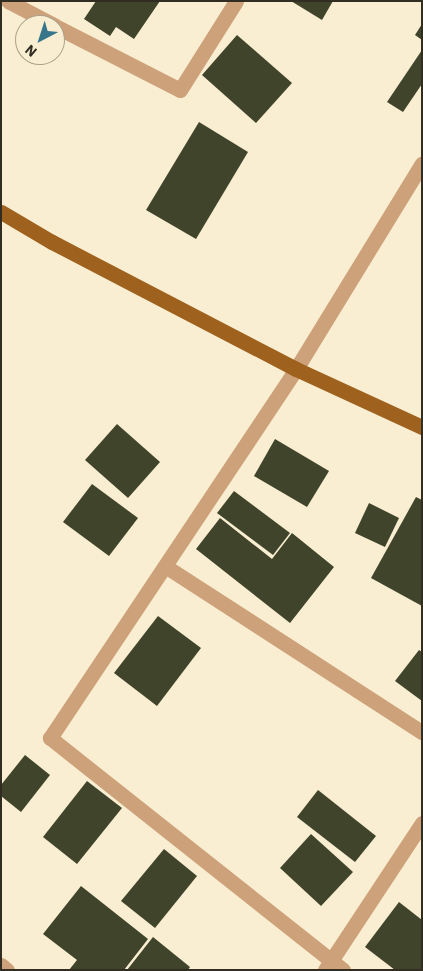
<!DOCTYPE html>
<html>
<head>
<meta charset="utf-8">
<style>
	body { margin:0 }
	#map { position:relative; width:423px; height:971px; overflow:hidden; background:#f9eed1; font-family:"IBM Plex Sans",sans-serif }
	div>[style] { position:absolute }
	[style*='--x'] { left:calc(var(--x)*1px); top:calc(var(--y)*1px); width:calc(var(--w)*1px); rotate:calc(var(--a)*1deg) }
	.building>* { inset:0; background:#40442b }
	.minor>* { height:15px; margin:-7.5px; padding:0 7.5px; transform-origin:7.5px; border-radius:7.5px; background:#cda17a }
	.major>* { height:15px; margin:-7.5px; padding:0 7.5px; transform-origin:7.5px; border-radius:7.5px; background:#9f611e }
	span { translate:-50% -50%; white-space:nowrap; text-align:center; line-height:1.15; -webkit-text-stroke:5px #f9eed1; paint-order:stroke }
	.frame { position:absolute; inset:0; border:2px solid #312d22; pointer-events:none }
	.north { position:absolute; left:15px; top:15px; width:50px; height:50px; box-sizing:border-box; background:#f9eed1; border:1px solid #a9a18b; border-radius:50%; rotate:220deg; font-size:14px; font-weight:700; line-height:20px; text-align:center; color:#312d22 }
	.north::after { content:''; display:block; margin:auto; width:18px; height:22px; background:#36758a; clip-path:polygon(50% 0,100% 100%,50% 72%,0 100%) }
</style>
</head>
<body>
<div id="map">
	<div class="building">
		<i style="clip-path:polygon(96px 1px,160px 1px,134px 39px,116px 27px,110px 36px,84px 19px)"></i>
		<i style="clip-path:polygon(291px 1px,333px 1px,322px 20px)"></i>
		<i style="clip-path:polygon(422px 24px,422px 40px,415px 35px)"></i>
		<i style="clip-path:polygon(237px 35px,292px 83px,256px 123px,202px 75px)"></i>
		<i style="clip-path:polygon(422px 50px,422px 84px,403px 112px,387px 102px)"></i>
		<i style="clip-path:polygon(199px 122px,248px 152px,196px 239px,146px 210px)"></i>
		<i style="clip-path:polygon(117px 424px,160px 462px,128px 498px,85px 460px)"></i>
		<i style="clip-path:polygon(275px 439px,329px 471px,307px 507px,254px 476px)"></i>
		<i style="clip-path:polygon(92px 484px,138px 518px,109px 556px,63px 522px)"></i>
		<i style="clip-path:polygon(234px 491px,290px 533px,273px 555px,217px 513px)"></i>
		<i style="clip-path:polygon(416px 497px,422px 500px,422px 606px,371px 578px)"></i>
		<i style="clip-path:polygon(369px 503px,399px 518px,385px 547px,355px 533px)"></i>
		<i style="clip-path:polygon(220px 518px,272px 559px,292px 533px,334px 567px,290px 623px,196px 549px)"></i>
		<i style="clip-path:polygon(158px 616px,201px 648px,157px 706px,114px 673px)"></i>
		<i style="clip-path:polygon(419px 650px,422px 652px,422px 701px,395px 681px)"></i>
		<i style="clip-path:polygon(25px 755px,50px 775px,21px 812px,1px 796px,1px 785px)"></i>
		<i style="clip-path:polygon(87px 781px,122px 808px,77px 864px,43px 837px)"></i>
		<i style="clip-path:polygon(318px 790px,376px 836px,355px 862px,297px 817px)"></i>
		<i style="clip-path:polygon(311px 834px,353px 872px,321px 906px,280px 868px)"></i>
		<i style="clip-path:polygon(164px 849px,197px 876px,155px 928px,121px 901px)"></i>
		<i style="clip-path:polygon(81px 886px,148px 939px,124px 970px,69px 970px,77px 960px,43px 934px)"></i>
		<i style="clip-path:polygon(399px 902px,422px 920px,422px 970px,395px 970px,365px 947px)"></i>
		<i style="clip-path:polygon(153px 937px,190px 967px,188px 970px,127px 970px)"></i>
	</div>
	<div class="minor">
		<i style="--x:8;--y:1;--w:52;--a:27.6"></i>
		<i style="--x:55;--y:26;--w:140;--a:27.1"></i>
		<i style="--x:180;--y:90;--w:105;--a:-57.8"></i>
		<i style="--x:165;--y:566;--w:306;--a:32.9"></i>
		<i style="--x:1;--y:965;--w:8;--a:40"></i>
		<i style="--x:325;--y:970;--w:176;--a:-56.6"></i>
		<i style="--x:343;--y:970;--w:374;--a:-141.6"></i>
		<i style="--x:50;--y:738;--w:443;--a:-56.3"></i>
		<i style="--x:296;--y:369;--w:241;--a:-58.5"></i>
	</div>
	<div class="major">
		<i style="--x:1;--y:212;--w:59;--a:30.5"></i>
		<i style="--x:52;--y:242;--w:275;--a:27.5"></i>
		<i style="--x:296;--y:369;--w:139;--a:24.7"></i>
	</div>
	<div class="frame"></div>
	<div class="north">N</div>
</div>
</body>
</html>
